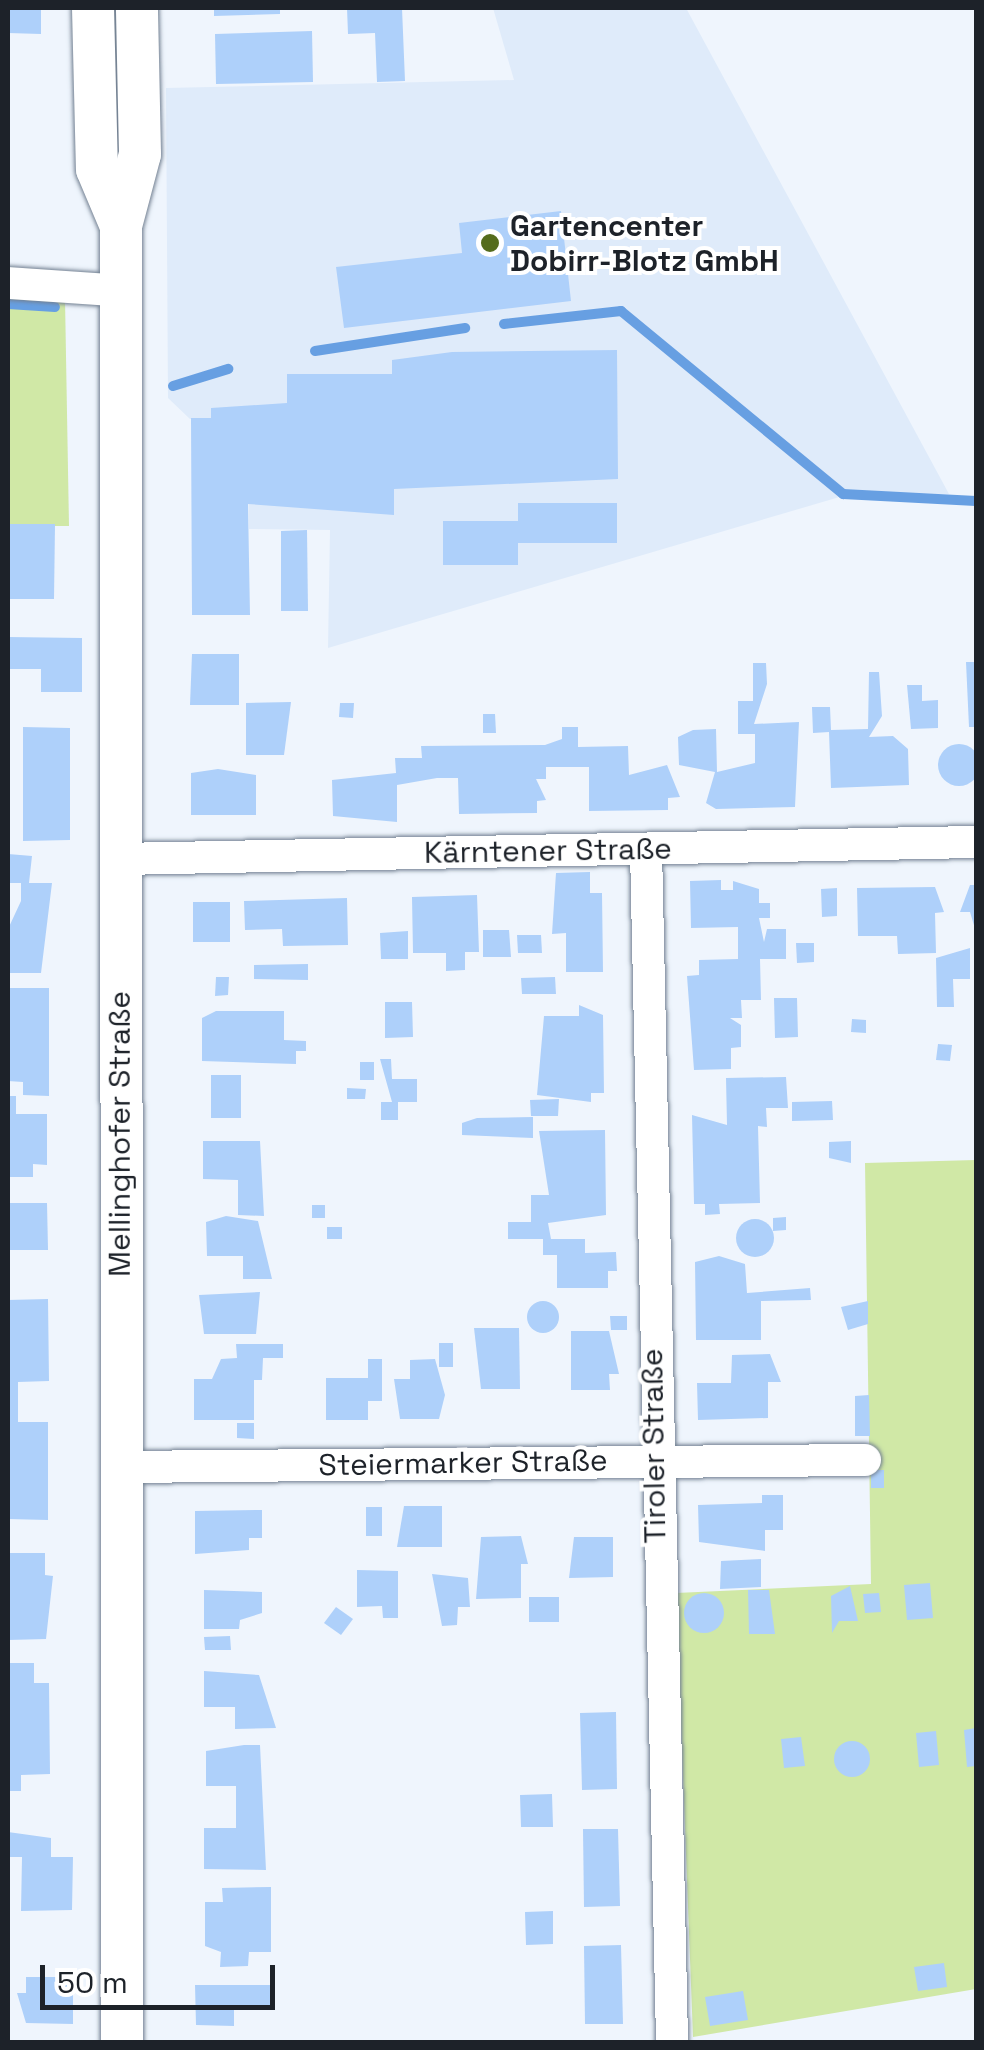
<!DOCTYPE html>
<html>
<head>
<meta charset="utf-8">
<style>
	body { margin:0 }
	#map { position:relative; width:984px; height:2050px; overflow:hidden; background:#eff5fd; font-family:"Space Grotesk",sans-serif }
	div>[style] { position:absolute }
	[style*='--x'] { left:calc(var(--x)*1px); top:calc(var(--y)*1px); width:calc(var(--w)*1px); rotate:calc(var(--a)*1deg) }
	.built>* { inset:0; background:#dfebfa }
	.green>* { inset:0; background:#d0e8a6 }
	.stream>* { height:10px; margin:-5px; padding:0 5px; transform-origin:5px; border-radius:5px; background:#679fe2 }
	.building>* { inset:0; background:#aed0fa }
	.round { border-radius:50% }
	.roads { filter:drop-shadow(0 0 2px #738192) drop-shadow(0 0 2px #738192) }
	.minor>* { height:32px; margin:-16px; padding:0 16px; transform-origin:16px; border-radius:16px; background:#fff }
	.major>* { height:42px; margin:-21px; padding:0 21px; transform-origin:21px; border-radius:21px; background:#fff }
	.dots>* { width:28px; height:28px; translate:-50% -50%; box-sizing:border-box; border:5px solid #fff; border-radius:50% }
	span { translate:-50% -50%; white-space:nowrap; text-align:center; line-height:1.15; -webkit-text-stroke:8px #fff; paint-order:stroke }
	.poi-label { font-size:30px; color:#1d2229; font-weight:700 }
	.left { translate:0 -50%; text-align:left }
	.street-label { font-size:30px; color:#1d2229 }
	.frame { position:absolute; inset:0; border:10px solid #1d2229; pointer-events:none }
	.scale { position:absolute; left:40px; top:1965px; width:235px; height:45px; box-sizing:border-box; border:5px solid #1d2229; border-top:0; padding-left:12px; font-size:30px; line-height:35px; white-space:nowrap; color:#1d2229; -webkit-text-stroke:8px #fff; paint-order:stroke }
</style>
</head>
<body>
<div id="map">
	<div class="built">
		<i style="clip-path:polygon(493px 8px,686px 8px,949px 494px,853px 493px,328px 648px,330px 530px,249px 529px,247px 418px,190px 419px,168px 398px,166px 88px,514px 80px)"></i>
	</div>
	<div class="green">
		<i style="clip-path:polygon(8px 296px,65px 299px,69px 526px,8px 526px)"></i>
		<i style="clip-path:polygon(976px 1160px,976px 1989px,693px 2037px,676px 1593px,871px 1584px,865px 1163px)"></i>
	</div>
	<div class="stream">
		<i style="--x:8;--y:304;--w:47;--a:3.7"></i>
		<i style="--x:504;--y:324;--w:118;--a:-6.3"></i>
		<i style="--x:621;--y:311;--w:288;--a:39.5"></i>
		<i style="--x:843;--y:494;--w:133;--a:3"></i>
		<i style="--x:315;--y:351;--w:152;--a:-8.7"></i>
		<i style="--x:173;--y:386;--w:58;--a:-17.2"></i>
	</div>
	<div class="building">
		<i style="clip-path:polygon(8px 8px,41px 8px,41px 34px,8px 33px)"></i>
		<i style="clip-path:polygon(214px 8px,280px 8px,280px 14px,214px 16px)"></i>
		<i style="clip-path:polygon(347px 8px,402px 8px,405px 81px,377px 82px,375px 33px,348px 34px)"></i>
		<i style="clip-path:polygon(312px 31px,313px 82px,216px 84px,215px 34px)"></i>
		<i style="clip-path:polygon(561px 211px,571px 301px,344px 328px,336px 267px,462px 253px,459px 223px)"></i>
		<i style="clip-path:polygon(617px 350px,618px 479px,394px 489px,394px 515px,248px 504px,250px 615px,192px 615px,191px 418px,211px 418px,211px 408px,287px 403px,287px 374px,392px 374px,392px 360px,452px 352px)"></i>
		<i style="clip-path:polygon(518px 503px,617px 503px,617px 543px,518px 543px,518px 565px,443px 565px,443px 521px,518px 521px)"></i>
		<i style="clip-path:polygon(8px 524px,55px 524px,54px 599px,8px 599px)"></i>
		<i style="clip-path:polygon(307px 530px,308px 611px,281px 611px,281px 531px)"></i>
		<i style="clip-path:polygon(8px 637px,82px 638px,82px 692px,41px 692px,41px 669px,8px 669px)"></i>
		<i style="clip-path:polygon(192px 654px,239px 654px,239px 705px,190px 705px)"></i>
		<i style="clip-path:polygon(966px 662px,976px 662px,976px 727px,969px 727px)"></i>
		<i style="clip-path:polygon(753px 663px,766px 663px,767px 684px,754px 724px,799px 722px,795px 807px,716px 809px,706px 803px,715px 772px,679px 765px,678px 737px,693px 730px,716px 729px,717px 772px,755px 763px,755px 734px,738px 734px,738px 701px,753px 701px)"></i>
		<i style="clip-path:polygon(869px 672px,879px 672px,882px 716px,869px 737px,893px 736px,908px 749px,909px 785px,831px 788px,829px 732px,813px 733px,812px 707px,830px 707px,831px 730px,868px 729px)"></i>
		<i style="clip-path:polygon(907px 685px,922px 685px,922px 701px,938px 700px,938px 728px,911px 729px)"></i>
		<i style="clip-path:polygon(291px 702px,284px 755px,246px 755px,246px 703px)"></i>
		<i style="clip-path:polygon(340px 703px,354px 703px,353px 718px,339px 717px)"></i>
		<i style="clip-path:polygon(483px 714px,495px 714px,496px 733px,483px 733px)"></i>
		<i style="clip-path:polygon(23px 727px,70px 728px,70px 840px,23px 841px)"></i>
		<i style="clip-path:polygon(562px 727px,578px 727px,578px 747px,628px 746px,629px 775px,667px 765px,680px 797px,668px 798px,668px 810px,589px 811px,589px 767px,546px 767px,546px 779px,536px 779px,546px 800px,537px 801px,537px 813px,459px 814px,458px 778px,437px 778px,397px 785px,397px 822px,333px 816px,332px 780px,396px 773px,395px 758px,422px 758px,421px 746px,545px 745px,562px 739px)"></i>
		<i class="round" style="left:938px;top:744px;width:42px;height:42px"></i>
		<i style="clip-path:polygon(218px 769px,256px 775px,256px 815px,191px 815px,191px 773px)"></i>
		<i style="clip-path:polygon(8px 854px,32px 856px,29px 883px,52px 883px,41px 973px,8px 973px,8px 929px,21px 901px,21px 883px,8px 883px)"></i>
		<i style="clip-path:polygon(590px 872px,590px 893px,602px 893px,603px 972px,566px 972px,566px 933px,552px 934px,556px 873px)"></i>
		<i style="clip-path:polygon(721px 880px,721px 890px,733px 890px,733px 881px,759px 889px,759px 903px,770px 903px,770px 918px,759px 918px,764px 942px,767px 929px,786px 929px,786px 959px,760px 959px,761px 1000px,741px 1000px,742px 1018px,730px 1018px,741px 1025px,741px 1047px,731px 1048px,731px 1069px,694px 1070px,687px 976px,699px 975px,699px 960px,738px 959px,738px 927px,691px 928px,690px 881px)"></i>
		<i style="clip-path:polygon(970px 885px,976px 885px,976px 932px,970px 912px,960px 912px)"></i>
		<i style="clip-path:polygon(935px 887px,944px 912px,935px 913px,936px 953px,898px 954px,897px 936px,858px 936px,857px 888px)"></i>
		<i style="clip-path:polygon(837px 888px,837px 916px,822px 917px,821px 889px)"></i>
		<i style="clip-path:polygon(477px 895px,479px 952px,465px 952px,465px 970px,446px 971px,446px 953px,413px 953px,412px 897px)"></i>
		<i style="clip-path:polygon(347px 898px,348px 945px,283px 946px,282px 929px,245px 930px,244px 901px)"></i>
		<i style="clip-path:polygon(193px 902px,230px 902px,230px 942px,193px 942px)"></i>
		<i style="clip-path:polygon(483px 930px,509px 930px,511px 957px,483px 957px)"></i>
		<i style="clip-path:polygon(408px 931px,408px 959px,381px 959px,380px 933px)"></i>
		<i style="clip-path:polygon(517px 935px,541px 935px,542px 953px,518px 953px)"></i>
		<i style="clip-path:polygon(796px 943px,814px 943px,814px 962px,797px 963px)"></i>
		<i style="clip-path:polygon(970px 948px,970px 979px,953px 979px,954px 1007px,937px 1007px,936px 958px)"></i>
		<i style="clip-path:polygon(308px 964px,308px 980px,254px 979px,254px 965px)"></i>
		<i style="clip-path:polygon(216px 977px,229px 977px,228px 995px,215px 996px)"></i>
		<i style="clip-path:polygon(555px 977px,556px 994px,522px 994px,521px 978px)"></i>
		<i style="clip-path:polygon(8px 988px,49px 988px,49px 1096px,23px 1095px,23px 1082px,8px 1081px)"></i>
		<i style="clip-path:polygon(774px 998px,797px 998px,798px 1037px,775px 1038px)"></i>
		<i style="clip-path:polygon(385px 1002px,412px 1002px,413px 1037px,385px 1038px)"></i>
		<i style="clip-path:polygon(579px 1005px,603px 1015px,604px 1093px,591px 1093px,591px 1102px,537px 1095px,544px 1016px,579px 1016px)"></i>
		<i style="clip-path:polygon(216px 1011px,284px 1011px,284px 1040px,306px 1041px,306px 1051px,296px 1051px,296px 1064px,202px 1061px,202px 1018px)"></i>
		<i style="clip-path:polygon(852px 1019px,866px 1020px,866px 1033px,851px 1032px)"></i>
		<i style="clip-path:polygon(938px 1044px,952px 1045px,950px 1061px,936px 1060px)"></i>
		<i style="clip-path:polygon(380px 1059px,391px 1059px,392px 1079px,417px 1079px,417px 1102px,398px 1102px,398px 1120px,381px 1120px,381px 1102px,392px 1102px)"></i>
		<i style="clip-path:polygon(360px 1062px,374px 1062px,374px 1080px,360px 1080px)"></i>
		<i style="clip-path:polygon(211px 1075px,241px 1075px,241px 1118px,211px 1118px)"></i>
		<i style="clip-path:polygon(786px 1077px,788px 1108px,766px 1108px,767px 1127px,758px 1126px,760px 1203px,719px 1204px,720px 1214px,705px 1215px,705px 1204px,694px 1204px,692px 1115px,727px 1125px,726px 1078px)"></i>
		<i style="clip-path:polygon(347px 1088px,366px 1089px,365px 1099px,347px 1099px)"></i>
		<i style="clip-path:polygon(8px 1096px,16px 1096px,16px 1114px,47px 1114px,47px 1165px,33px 1164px,33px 1177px,8px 1177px)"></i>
		<i style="clip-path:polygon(559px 1099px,558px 1116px,531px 1116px,530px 1100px)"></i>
		<i style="clip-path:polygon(832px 1101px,833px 1120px,792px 1121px,792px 1102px)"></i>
		<i style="clip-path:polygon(533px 1117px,533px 1138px,462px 1135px,462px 1123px,477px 1118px)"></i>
		<i style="clip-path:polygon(605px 1130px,606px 1215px,548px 1223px,551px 1239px,585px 1239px,585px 1253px,616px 1252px,617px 1271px,608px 1271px,608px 1288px,557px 1288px,557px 1255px,543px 1255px,543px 1239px,508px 1239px,508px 1222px,531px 1222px,531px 1195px,549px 1195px,539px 1131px)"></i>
		<i style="clip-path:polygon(203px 1141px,260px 1141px,264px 1216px,238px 1215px,238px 1180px,203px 1179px)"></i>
		<i style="clip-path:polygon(851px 1141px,851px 1163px,829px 1158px,829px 1142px)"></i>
		<i style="clip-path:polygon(8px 1203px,47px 1203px,48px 1250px,8px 1250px)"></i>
		<i style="clip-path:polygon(312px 1205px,325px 1205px,325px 1218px,312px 1218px)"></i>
		<i style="clip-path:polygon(226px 1216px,258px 1221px,272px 1279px,243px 1279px,243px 1256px,207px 1256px,206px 1222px)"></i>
		<i style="clip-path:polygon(786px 1217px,786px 1230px,773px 1231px,773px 1218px)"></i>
		<i class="round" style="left:736px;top:1219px;width:38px;height:38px"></i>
		<i style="clip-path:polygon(327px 1227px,342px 1227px,342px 1239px,327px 1239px)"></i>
		<i style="clip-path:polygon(719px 1256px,745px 1264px,747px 1293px,810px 1288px,811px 1300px,761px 1301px,761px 1340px,696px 1340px,695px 1262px)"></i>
		<i style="clip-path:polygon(260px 1292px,256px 1334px,204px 1334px,199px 1295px)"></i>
		<i style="clip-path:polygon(48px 1299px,49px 1381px,18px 1382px,18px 1422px,48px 1422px,48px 1520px,8px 1519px,8px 1300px)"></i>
		<i style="clip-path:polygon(868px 1301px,868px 1324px,848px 1330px,841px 1307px)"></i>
		<i class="round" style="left:527px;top:1301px;width:32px;height:32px"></i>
		<i style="clip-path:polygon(610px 1316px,627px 1316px,627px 1330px,611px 1330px)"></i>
		<i style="clip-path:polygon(474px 1328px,519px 1328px,520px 1389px,481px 1389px)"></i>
		<i style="clip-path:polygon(571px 1331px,609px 1331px,619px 1374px,609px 1374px,610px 1390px,571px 1390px)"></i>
		<i style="clip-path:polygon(439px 1343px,453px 1343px,453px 1367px,439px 1367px)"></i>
		<i style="clip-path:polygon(236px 1344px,283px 1344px,283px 1358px,263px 1358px,262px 1380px,254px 1380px,254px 1420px,194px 1420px,194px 1379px,212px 1379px,221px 1359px,237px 1358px)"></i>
		<i style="clip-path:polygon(770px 1354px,781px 1382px,768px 1382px,768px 1418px,698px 1420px,697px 1383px,731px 1383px,732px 1355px)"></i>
		<i style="clip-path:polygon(368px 1359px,382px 1359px,382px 1401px,368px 1401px,368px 1420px,326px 1420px,326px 1378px,368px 1378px)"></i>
		<i style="clip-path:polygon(435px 1359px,445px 1395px,439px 1419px,400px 1419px,394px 1379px,410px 1379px,410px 1360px)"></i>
		<i style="clip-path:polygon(869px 1395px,870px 1436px,855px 1436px,855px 1396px)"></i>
		<i style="clip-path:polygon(237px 1423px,254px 1423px,254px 1439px,237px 1438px)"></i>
		<i style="clip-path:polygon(871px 1470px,884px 1470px,884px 1488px,871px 1488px)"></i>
		<i style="clip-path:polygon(762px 1495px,783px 1495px,783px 1530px,765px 1530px,765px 1551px,699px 1542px,698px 1505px,762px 1503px)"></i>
		<i style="clip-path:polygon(404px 1506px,442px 1506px,442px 1547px,397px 1547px)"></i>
		<i style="clip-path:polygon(366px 1507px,382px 1507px,382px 1536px,366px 1536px)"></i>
		<i style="clip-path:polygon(262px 1510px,262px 1538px,249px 1538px,249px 1550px,195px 1554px,195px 1511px)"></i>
		<i style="clip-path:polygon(521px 1536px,528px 1564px,521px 1564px,521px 1598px,476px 1599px,481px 1537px)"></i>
		<i style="clip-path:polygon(574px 1537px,613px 1537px,613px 1577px,569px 1578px)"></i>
		<i style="clip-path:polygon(8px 1553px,45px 1553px,45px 1575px,53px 1576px,46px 1639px,8px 1640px)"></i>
		<i style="clip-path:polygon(761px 1559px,761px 1587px,720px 1589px,721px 1561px)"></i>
		<i style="clip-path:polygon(357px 1570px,398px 1571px,398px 1618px,383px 1618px,382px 1606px,357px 1607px)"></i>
		<i style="clip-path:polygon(432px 1574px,468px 1578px,470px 1607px,458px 1607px,457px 1625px,442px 1626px)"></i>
		<i style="clip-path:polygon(930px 1583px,933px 1618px,907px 1620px,904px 1585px)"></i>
		<i style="clip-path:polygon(850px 1586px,858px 1621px,839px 1621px,832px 1633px,831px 1596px)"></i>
		<i style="clip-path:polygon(204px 1590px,262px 1592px,262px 1613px,240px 1620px,239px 1629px,204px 1629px)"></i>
		<i style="clip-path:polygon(748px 1590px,769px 1590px,775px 1634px,749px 1634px)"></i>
		<i class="round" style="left:684px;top:1593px;width:40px;height:40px"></i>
		<i style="clip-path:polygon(879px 1593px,881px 1612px,865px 1613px,863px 1594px)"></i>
		<i style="clip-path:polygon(529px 1597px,559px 1597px,559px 1622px,529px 1622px)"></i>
		<i style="clip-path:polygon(336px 1607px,353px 1619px,341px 1635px,324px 1623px)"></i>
		<i style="clip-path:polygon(230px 1636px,231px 1650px,205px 1650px,204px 1637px)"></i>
		<i style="clip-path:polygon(8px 1663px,34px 1663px,34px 1683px,49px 1683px,50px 1774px,21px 1775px,21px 1791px,8px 1791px)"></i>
		<i style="clip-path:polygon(204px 1671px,259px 1675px,276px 1728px,235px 1729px,235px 1707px,204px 1707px)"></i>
		<i style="clip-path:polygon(616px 1712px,617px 1789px,582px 1790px,580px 1713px)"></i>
		<i style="clip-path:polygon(976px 1728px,976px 1766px,967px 1767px,964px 1730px)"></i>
		<i style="clip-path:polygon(936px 1731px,939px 1765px,919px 1767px,916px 1733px)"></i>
		<i style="clip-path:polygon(801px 1737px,805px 1766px,784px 1768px,781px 1739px)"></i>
		<i class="round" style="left:834px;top:1741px;width:36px;height:36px"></i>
		<i style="clip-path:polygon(244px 1745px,260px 1745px,266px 1870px,204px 1869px,204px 1828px,236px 1828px,236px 1786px,206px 1786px,206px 1751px)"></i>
		<i style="clip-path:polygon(552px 1794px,553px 1827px,521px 1827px,520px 1795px)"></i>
		<i style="clip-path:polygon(583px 1829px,618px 1829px,620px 1906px,584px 1907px)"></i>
		<i style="clip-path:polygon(8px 1832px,51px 1838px,51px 1857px,73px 1857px,72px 1910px,21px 1911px,22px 1857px,8px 1857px)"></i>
		<i style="clip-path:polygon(271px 1887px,271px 1952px,249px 1952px,248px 1966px,220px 1967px,221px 1952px,205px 1946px,205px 1902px,223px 1902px,222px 1888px)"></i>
		<i style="clip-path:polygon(553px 1911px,553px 1944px,526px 1945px,525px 1912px)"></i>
		<i style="clip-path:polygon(621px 1945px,623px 2024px,585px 2024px,584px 1946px)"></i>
		<i style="clip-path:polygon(944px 1963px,947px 1987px,918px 1991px,914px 1967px)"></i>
		<i style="clip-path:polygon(26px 1977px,73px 1977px,73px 2024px,26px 2023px,17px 1993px,26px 1993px)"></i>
		<i style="clip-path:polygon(195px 1985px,275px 1985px,275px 2008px,234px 2007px,234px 2026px,196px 2025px)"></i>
		<i style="clip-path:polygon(743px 1991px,748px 2020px,710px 2026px,705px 1997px)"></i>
	</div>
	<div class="roads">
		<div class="minor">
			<i style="--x:8;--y:283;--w:118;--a:3.9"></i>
			<i style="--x:646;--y:849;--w:1193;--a:88.75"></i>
			<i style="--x:120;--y:859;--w:856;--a:-1.14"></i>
			<i style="--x:120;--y:1467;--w:745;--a:-0.54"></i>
		</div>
		<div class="major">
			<i style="--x:93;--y:8;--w:161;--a:88.6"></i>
			<i style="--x:97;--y:169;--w:62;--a:67.2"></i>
			<i style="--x:122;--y:2042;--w:1816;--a:-90.03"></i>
			<i style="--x:121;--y:226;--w:74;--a:-75.2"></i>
			<i style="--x:140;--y:154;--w:146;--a:-91.2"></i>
		</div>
	</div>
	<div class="dots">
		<i style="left:490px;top:243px;background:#556c1d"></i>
	</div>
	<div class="poi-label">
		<span class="left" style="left:510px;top:243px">Gartencenter<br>Dobirr-Blotz GmbH</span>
	</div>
	<div class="street-label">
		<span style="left:548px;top:851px;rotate:-1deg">Kärntener Straße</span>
		<span style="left:120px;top:1134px;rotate:-90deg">Mellinghofer Straße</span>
		<span style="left:654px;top:1446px;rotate:-91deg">Tiroler Straße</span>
		<span style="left:463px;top:1463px;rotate:-1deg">Steiermarker Straße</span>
	</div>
	<div class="frame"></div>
	<div class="scale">50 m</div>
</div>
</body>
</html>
